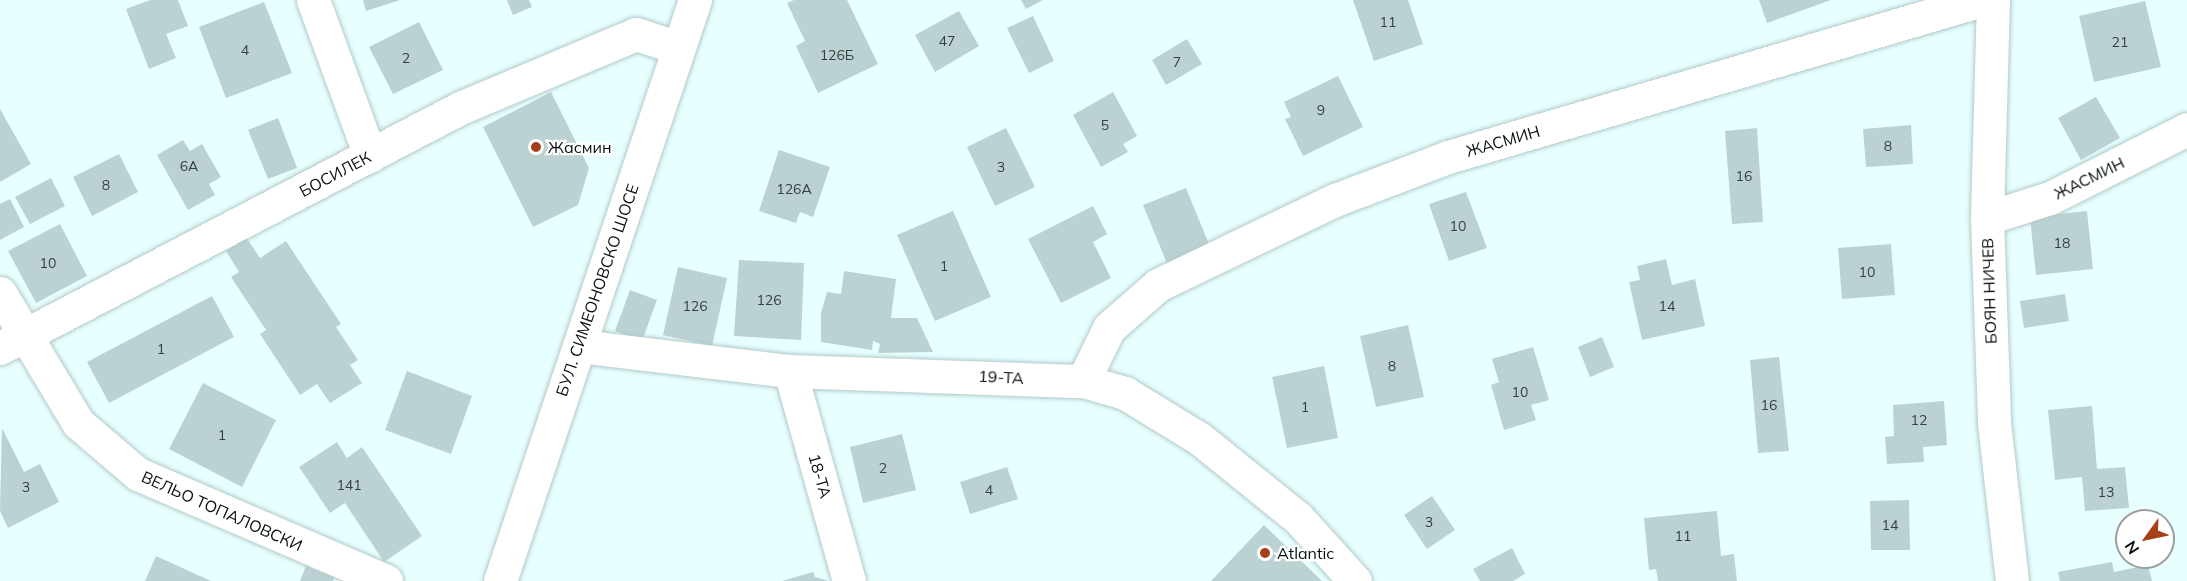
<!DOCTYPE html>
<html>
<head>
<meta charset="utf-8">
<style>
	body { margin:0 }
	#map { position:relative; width:2187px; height:581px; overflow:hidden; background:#e8ffff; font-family:Mulish,sans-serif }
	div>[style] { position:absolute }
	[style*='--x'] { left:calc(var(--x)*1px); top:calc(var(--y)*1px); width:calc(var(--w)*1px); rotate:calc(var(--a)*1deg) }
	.building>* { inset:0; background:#bcd2d2 }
	.roads { filter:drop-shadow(0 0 2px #b3c9ca) drop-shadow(0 0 2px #b3c9ca) }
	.minor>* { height:33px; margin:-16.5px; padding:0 16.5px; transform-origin:16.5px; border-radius:16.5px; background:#fff }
	.tertiary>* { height:33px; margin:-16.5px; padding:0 16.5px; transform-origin:16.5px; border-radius:16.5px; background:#fff }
	.dots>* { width:16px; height:16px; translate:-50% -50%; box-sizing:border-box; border:3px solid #fff; border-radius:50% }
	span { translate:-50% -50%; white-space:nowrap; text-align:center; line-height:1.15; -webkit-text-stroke:4.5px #fff; paint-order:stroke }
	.number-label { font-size:14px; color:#343f40 }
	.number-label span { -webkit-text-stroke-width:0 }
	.street-label { font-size:16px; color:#070e0f }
	.poi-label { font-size:16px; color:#070e0f }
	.left { translate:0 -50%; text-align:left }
	.north { position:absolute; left:2115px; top:509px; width:60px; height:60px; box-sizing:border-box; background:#fff; border:2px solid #9c9f9f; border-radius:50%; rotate:237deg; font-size:16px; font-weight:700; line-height:24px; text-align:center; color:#070e0f }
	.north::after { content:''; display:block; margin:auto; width:21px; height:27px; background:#a64019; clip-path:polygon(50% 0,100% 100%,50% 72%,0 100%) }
</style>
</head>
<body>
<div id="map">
	<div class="building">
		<i style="clip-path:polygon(150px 0,178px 0,188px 26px,166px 34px,176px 58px,149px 69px,126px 9px)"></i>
		<i style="clip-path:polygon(363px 0,400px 0,366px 11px)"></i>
		<i style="clip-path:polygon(507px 0,529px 0,532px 7px,513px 15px)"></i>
		<i style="clip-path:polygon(794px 0,847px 0,878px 64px,818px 93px,796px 46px,805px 41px,787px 3px)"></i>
		<i style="clip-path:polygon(1021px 0,1043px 0,1026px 9px)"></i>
		<i style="clip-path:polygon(1353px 0,1408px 0,1423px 44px,1374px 61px)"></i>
		<i style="clip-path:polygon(1759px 0,1831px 0,1767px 23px)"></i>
		<i style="clip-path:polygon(2145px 1px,2161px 67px,2094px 82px,2079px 16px)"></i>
		<i style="clip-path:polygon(264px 2px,292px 73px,226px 98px,199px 27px)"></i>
		<i style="clip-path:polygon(959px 11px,979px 46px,935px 72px,915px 35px)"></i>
		<i style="clip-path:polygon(1033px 16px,1054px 61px,1029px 73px,1007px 28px)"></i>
		<i style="clip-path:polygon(419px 22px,443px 70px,393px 94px,369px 47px)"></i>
		<i style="clip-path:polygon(1187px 39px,1202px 64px,1166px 85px,1152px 60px)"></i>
		<i style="clip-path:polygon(1338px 76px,1363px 127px,1303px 156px,1285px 119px,1291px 117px,1284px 102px)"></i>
		<i style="clip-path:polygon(551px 92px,589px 168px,578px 205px,533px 227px,483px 127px)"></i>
		<i style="clip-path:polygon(1113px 92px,1137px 136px,1123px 144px,1128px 152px,1101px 167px,1073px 115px)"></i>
		<i style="clip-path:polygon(2096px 97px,2120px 138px,2081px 160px,2058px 118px)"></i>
		<i style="clip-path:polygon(0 109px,31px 164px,0 182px)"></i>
		<i style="clip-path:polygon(278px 118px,297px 168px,268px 179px,248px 130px)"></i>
		<i style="clip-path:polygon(1911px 125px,1913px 164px,1866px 167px,1863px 129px)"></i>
		<i style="clip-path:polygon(1006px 128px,1035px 187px,995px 206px,967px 147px)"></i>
		<i style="clip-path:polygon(1757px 128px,1763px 222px,1732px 224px,1725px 131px)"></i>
		<i style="clip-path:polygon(183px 140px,190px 151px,202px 144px,221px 177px,209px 184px,215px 195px,188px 210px,157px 155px)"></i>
		<i style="clip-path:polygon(779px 150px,830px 167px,813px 217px,800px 212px,796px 223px,759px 211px)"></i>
		<i style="clip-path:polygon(119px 154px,138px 192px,92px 216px,73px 177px)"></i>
		<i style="clip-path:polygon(51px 178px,65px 206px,30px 224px,15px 197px)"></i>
		<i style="clip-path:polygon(1186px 188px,1211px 249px,1168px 266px,1143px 205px)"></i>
		<i style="clip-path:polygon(1466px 192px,1487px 248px,1449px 261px,1429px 204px)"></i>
		<i style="clip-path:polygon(10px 199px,24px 227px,0 240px,0 204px)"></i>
		<i style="clip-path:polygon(1093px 206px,1107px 234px,1093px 242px,1111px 278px,1061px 303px,1028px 239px)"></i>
		<i style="clip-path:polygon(953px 211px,991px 297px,935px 321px,897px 235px)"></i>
		<i style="clip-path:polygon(2087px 211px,2093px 269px,2036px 275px,2030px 217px)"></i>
		<i style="clip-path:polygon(60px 224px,87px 276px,36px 303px,8px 251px)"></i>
		<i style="clip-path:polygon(246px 237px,260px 258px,286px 241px,341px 324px,336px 327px,358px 360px,350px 365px,362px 383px,330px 403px,317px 384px,300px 395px,260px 334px,266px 330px,231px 277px,239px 272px,226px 251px)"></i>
		<i style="clip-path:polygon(1891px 244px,1895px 295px,1842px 299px,1838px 248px)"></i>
		<i style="clip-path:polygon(1666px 259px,1672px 285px,1695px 279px,1705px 326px,1642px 340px,1629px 282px,1640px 280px,1637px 266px)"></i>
		<i style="clip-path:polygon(739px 260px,804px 263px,801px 340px,734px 336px)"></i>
		<i style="clip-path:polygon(678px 267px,727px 278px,712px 346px,663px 335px)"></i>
		<i style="clip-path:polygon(844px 271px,896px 279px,891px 318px,917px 318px,933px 352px,878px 353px,880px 344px,873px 341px,872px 350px,821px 342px,821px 313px,827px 292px,841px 294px)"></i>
		<i style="clip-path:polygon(630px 290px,657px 300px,642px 341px,615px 331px)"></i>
		<i style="clip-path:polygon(2065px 294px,2069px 321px,2024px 328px,2020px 301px)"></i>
		<i style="clip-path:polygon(212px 296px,234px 337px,109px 403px,87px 362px)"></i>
		<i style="clip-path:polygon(1408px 325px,1424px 397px,1376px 407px,1360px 336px)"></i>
		<i style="clip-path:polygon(1602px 337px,1614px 367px,1590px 377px,1578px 347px)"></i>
		<i style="clip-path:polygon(1533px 347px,1549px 400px,1531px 405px,1536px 420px,1504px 430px,1491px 385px,1499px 382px,1492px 359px)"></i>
		<i style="clip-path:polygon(1779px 357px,1789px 451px,1758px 453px,1750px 360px)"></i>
		<i style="clip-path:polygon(1324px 366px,1338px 438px,1287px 448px,1272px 377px)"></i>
		<i style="clip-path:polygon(407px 371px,472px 396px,451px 454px,385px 430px)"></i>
		<i style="clip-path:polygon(203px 383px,276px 420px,242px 487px,169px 449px)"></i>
		<i style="clip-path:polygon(1944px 401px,1947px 445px,1923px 447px,1924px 462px,1887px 464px,1885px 437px,1894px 436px,1893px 405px)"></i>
		<i style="clip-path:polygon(2092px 406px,2097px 469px,2125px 467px,2129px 508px,2085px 511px,2082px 477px,2055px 480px,2048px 410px)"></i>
		<i style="clip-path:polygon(2px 428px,24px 472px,40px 464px,59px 502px,8px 528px,0 511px)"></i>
		<i style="clip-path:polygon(902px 434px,916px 490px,863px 503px,850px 447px)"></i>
		<i style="clip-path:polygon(337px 442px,347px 458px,362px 447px,422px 536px,384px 562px,345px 503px,330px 513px,299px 467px)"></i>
		<i style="clip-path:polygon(1007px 467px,1018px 499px,970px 514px,960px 482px)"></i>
		<i style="clip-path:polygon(1432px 496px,1455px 530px,1427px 549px,1404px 515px)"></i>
		<i style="clip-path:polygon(1909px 500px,1910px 550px,1871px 550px,1870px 501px)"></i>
		<i style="clip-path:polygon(1717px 511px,1721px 556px,1734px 554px,1737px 581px,1658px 581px,1656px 569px,1649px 570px,1644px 518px)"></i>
		<i style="clip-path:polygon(1264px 525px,1322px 581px,1211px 581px)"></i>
		<i style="clip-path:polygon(1512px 548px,1525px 574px,1513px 581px,1480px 581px,1473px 569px)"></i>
		<i style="clip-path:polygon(156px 556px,211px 581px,145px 581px)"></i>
		<i style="clip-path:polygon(2112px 562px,2114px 572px,2148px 565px,2152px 581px,2060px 581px,2058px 572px)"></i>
		<i style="clip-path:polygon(306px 566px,334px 577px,333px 581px,300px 581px)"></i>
		<i style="clip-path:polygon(813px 572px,815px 577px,829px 581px,782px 581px)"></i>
	</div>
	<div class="roads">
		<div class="minor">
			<i style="--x:313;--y:0;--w:166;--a:69.9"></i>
			<i style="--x:1993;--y:0;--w:218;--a:91.6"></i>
			<i style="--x:1987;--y:218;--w:205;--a:88"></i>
			<i style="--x:1994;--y:423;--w:159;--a:83.5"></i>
			<i style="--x:1987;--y:218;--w:66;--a:-17.6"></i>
			<i style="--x:2050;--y:198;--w:153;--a:-26.7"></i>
			<i style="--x:0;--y:293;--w:152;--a:59"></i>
			<i style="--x:78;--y:423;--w:79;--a:40.4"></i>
			<i style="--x:138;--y:474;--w:270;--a:23.3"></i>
			<i style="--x:579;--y:346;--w:212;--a:6.8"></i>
			<i style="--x:790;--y:371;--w:293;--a:2"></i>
			<i style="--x:1083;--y:381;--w:44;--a:15.9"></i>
			<i style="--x:1125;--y:393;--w:88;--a:31.5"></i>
			<i style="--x:1200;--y:439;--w:126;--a:38.9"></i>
			<i style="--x:1298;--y:518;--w:85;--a:47.9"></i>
			<i style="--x:0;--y:348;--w:519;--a:-27.55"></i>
			<i style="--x:460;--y:108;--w:191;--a:-22.8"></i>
			<i style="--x:636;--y:34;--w:45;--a:18"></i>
			<i style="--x:790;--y:371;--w:218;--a:74.3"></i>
			<i style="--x:1083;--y:381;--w:59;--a:-63.9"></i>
			<i style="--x:1109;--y:328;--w:65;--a:-41.3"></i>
			<i style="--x:1158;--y:285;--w:196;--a:-25.7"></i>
			<i style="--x:1335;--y:200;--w:121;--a:-20.8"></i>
			<i style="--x:1448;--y:157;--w:557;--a:-16.38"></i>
		</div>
		<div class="tertiary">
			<i style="--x:500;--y:581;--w:613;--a:-71.45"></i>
		</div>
	</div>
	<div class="dots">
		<i style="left:536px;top:147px;background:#a64019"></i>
		<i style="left:1265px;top:553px;background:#a64019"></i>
	</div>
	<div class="number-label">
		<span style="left:1388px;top:22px">11</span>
		<span style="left:947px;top:41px">47</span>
		<span style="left:2120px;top:42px">21</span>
		<span style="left:245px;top:50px">4</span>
		<span style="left:837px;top:55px">126Б</span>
		<span style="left:406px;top:58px">2</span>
		<span style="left:1177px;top:62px">7</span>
		<span style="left:1321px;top:110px">9</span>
		<span style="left:1105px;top:125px">5</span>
		<span style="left:1888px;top:146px">8</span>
		<span style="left:189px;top:166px">6А</span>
		<span style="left:1001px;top:167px">3</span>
		<span style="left:1744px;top:176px">16</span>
		<span style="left:106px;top:185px">8</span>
		<span style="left:794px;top:189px">126А</span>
		<span style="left:1458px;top:226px">10</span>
		<span style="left:2062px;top:243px">18</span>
		<span style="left:48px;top:263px">10</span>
		<span style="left:944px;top:266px">1</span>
		<span style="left:1867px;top:272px">10</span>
		<span style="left:769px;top:300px">126</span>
		<span style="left:695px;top:306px">126</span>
		<span style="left:1667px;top:306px">14</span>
		<span style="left:161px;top:349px">1</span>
		<span style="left:1392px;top:366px">8</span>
		<span style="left:1520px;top:392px">10</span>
		<span style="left:1769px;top:405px">16</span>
		<span style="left:1305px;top:407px">1</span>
		<span style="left:1919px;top:420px">12</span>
		<span style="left:222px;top:435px">1</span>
		<span style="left:883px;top:468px">2</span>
		<span style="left:349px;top:485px">141</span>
		<span style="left:26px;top:487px">3</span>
		<span style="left:989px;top:490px">4</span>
		<span style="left:2106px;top:492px">13</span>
		<span style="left:1429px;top:522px">3</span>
		<span style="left:1890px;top:525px">14</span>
		<span style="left:1683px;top:536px">11</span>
	</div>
	<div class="street-label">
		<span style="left:1503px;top:141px;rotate:-16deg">ЖАСМИН</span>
		<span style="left:335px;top:174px;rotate:-28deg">БОСИЛЕК</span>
		<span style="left:2089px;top:178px;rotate:-26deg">ЖАСМИН</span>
		<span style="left:597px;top:290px;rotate:-71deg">БУЛ. СИМЕОНОВСКО ШОСЕ</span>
		<span style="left:1989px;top:291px;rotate:-92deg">БОЯН НИЧЕВ</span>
		<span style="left:1001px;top:377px;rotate:3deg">19-ТА</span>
		<span style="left:820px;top:476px;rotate:74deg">18-ТА</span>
		<span style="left:222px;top:511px;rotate:24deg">ВЕЛЬО ТОПАЛОВСКИ</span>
	</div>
	<div class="poi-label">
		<span class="left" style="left:548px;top:147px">Жасмин</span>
		<span class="left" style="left:1277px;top:553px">Atlantic</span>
	</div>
	<div class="north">N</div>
</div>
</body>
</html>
